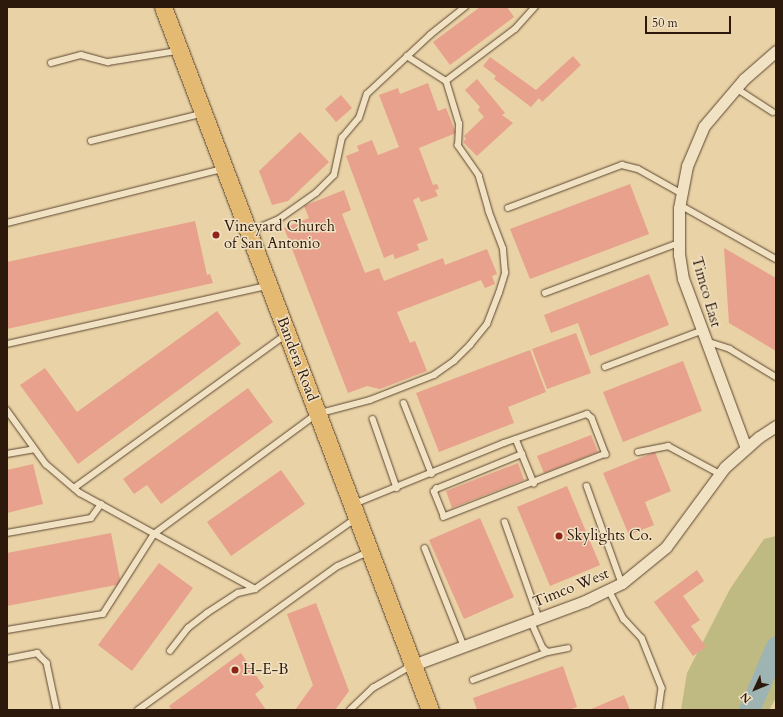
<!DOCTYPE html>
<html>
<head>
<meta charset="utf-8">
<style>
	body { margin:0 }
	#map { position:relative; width:783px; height:717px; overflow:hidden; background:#e9d2a5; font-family:Cardo,serif }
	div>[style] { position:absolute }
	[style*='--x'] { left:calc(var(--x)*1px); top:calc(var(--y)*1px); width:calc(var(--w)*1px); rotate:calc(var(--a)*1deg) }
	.green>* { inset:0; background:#beba81 }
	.river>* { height:21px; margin:-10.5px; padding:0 10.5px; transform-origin:10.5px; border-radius:10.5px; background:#9eb4b3 }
	.building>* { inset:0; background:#e7a18c }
	.roads { filter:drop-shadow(0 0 1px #5c4632) drop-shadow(0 0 1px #5c4632) }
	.service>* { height:5.5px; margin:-2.75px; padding:0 2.75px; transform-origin:2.75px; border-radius:2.75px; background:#f1e2c4 }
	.minor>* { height:11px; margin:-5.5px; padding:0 5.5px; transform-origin:5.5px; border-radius:5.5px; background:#f1e2c4 }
	.primary>* { height:17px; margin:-8.5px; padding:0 8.5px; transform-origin:8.5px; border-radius:8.5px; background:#e4b972 }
	.dots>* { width:11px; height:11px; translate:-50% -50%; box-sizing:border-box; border:2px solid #f1e2c4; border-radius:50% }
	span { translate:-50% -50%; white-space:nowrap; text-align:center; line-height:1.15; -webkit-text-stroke:3px #f1e2c4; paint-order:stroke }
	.poi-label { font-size:15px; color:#2d180c }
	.left { translate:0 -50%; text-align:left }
	.street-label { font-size:15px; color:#2d180c }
	.frame { position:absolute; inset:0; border:8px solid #2d180c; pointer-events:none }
	.north { position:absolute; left:735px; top:669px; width:40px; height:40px; -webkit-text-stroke:3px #f1e2c4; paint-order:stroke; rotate:226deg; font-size:11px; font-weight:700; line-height:16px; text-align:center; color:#2d180c }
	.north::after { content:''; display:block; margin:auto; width:14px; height:18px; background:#2d180c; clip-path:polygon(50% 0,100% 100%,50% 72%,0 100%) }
	.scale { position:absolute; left:645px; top:16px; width:86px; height:18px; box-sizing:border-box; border:2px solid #2d180c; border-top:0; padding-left:5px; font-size:12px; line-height:14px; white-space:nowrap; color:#2d180c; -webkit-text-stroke:3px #f1e2c4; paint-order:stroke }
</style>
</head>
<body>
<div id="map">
	<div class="green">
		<i style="clip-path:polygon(776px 536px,776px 698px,769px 710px,681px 710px,687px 673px,730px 589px,764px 539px)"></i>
	</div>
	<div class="river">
		<i style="--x:749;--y:710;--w:69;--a:-67.1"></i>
	</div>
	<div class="building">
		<i style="clip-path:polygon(480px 7px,507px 7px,514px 17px,450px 65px,433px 42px)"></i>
		<i style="clip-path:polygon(573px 56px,581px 65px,542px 102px,539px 98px,531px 107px,494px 79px,496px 76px,483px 66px,490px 57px,536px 90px)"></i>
		<i style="clip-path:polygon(477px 79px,505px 113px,502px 115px,513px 123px,477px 156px,463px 142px,466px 139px,464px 136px,484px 117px,478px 110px,480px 107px,465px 90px)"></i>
		<i style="clip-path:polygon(428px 83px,438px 111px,446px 108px,456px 133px,419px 148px,433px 185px,437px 184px,439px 189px,435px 190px,438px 196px,421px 202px,419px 197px,413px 200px,428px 240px,417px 244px,419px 250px,395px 259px,393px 254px,384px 258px,346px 156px,359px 151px,357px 146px,372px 140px,378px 155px,399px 147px,379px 95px,398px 88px,400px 94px)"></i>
		<i style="clip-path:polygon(341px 95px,352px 108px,336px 122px,325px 109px)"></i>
		<i style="clip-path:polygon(300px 132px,329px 162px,288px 201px,272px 205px,259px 171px)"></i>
		<i style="clip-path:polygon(630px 184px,649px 234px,530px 279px,510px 229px)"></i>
		<i style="clip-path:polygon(344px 190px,351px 210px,342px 214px,365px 273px,379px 268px,384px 281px,443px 258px,445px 265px,487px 249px,497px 274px,492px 276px,495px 284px,485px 288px,481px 280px,397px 312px,410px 343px,415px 341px,427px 371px,380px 389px,367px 386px,348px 393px,284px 228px,309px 218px,304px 206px)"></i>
		<i style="clip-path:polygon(195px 221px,207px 275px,210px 274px,213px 283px,7px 329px,7px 262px)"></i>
		<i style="clip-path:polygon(724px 248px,776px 278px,776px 351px,729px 323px)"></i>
		<i style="clip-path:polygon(649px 274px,669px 325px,590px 356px,578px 323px,551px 333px,544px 315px)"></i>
		<i style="clip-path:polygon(217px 311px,241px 344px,78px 464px,20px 385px,45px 368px,77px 412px)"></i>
		<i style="clip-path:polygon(576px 333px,591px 373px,547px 389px,532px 349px)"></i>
		<i style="clip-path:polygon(530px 350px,546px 392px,508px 407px,514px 423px,439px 452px,416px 393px)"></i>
		<i style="clip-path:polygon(683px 361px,702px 411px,623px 442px,603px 392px)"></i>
		<i style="clip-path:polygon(248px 388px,273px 422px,161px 504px,147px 485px,134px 494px,123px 479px)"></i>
		<i style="clip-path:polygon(591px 435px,598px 452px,544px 473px,537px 456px)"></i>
		<i style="clip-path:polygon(655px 452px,671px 491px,645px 502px,654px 525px,629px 535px,603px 473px)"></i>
		<i style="clip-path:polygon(518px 463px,524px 480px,452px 508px,446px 491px)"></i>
		<i style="clip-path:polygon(33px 464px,43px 504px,7px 513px,7px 470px)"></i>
		<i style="clip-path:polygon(281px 470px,305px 504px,231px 556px,207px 522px)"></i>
		<i style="clip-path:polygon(567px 486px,600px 565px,550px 586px,517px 507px)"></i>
		<i style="clip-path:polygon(480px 518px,514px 597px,464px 619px,429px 540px)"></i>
		<i style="clip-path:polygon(111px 533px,121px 584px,7px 606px,7px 553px)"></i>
		<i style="clip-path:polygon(159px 563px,193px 588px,132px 671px,98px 645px)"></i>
		<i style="clip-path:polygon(697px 570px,704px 581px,683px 596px,700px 620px,691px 626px,706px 647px,693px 656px,654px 602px)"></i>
		<i style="clip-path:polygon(316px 603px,349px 691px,335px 710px,295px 710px,313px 685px,287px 614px)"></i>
		<i style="clip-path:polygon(241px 653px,264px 687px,255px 694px,266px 710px,172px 710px,169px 706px)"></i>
		<i style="clip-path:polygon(563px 666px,577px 707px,568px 710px,477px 710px,473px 698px)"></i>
		<i style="clip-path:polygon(624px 695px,630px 710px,589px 710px)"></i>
	</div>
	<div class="roads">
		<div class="service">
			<i style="--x:407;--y:56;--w:46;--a:32.7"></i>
			<i style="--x:446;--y:81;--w:86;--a:-37"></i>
			<i style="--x:515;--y:29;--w:30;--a:-48"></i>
			<i style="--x:51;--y:63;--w:31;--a:-15"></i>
			<i style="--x:81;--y:55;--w:28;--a:15"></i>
			<i style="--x:108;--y:62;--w:70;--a:-9.1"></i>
			<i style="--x:736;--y:88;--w:44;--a:33"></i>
			<i style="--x:91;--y:141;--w:113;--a:-13.8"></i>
			<i style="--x:680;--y:205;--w:110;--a:29.4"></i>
			<i style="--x:508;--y:208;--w:122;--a:-20.7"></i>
			<i style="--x:622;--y:165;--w:16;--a:14"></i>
			<i style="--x:638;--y:169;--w:49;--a:29.2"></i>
			<i style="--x:7;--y:223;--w:222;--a:-14.1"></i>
			<i style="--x:251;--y:231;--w:30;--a:-23"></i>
			<i style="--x:279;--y:219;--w:45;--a:-35.1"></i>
			<i style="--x:316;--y:193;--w:25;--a:-45"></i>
			<i style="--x:334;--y:175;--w:38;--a:-78"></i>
			<i style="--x:342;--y:138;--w:26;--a:-50"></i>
			<i style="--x:359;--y:118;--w:25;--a:-72"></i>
			<i style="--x:367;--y:94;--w:86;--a:-43.1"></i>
			<i style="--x:430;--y:35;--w:45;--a:-38.7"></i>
			<i style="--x:545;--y:293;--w:143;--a:-20.5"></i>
			<i style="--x:706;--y:341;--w:25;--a:18"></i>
			<i style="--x:730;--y:349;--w:54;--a:31.3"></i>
			<i style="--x:7;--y:344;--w:265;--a:-12.6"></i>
			<i style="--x:605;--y:367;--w:103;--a:-20.6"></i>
			<i style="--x:404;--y:403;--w:76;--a:68.5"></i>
			<i style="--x:7;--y:410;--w:67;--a:54.2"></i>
			<i style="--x:46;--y:464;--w:45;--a:40.5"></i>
			<i style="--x:80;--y:493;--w:200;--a:28.7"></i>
			<i style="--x:255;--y:589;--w:122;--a:-35"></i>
			<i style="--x:373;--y:419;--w:73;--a:70.8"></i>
			<i style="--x:516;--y:439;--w:48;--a:67.8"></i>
			<i style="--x:638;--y:452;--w:31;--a:-11"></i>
			<i style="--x:668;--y:446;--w:59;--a:28.3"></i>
			<i style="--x:7;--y:454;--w:27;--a:-10"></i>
			<i style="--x:587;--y:486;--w:103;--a:70.2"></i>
			<i style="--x:74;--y:488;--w:261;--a:-35.9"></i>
			<i style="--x:354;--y:504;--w:162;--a:-22.1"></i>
			<i style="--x:504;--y:443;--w:88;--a:-19.3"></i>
			<i style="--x:587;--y:414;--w:6;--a:39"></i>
			<i style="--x:592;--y:418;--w:39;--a:69"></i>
			<i style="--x:606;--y:454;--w:174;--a:158.7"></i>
			<i style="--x:444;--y:517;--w:27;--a:-112"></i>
			<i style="--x:434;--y:492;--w:4;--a:-56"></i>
			<i style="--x:436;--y:489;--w:93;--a:-22.1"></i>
			<i style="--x:505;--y:522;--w:102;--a:70.5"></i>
			<i style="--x:7;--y:533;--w:85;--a:-10.1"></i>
			<i style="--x:91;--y:518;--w:17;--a:-54"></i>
			<i style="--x:425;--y:548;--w:105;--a:68.3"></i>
			<i style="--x:609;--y:590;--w:33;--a:63"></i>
			<i style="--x:624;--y:619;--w:26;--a:47"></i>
			<i style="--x:642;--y:638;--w:54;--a:68.2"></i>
			<i style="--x:662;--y:688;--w:22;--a:98"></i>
			<i style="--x:531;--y:621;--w:30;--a:66"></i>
			<i style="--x:543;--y:648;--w:6;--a:39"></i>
			<i style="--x:548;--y:652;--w:20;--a:-11"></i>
			<i style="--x:7;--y:630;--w:97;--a:-9.5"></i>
			<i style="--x:103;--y:614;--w:95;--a:-57.5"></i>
			<i style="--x:154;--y:534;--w:202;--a:-36.4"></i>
			<i style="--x:317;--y:414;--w:55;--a:-14.8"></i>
			<i style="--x:370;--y:400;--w:69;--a:-21.3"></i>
			<i style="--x:434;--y:375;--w:24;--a:-35"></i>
			<i style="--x:454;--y:361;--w:23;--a:-45"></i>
			<i style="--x:470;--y:345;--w:27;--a:-51"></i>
			<i style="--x:487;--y:324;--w:33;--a:-69"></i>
			<i style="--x:499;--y:293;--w:21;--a:-73"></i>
			<i style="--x:505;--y:273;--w:24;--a:-95"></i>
			<i style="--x:503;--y:249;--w:40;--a:-111"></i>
			<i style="--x:489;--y:212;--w:37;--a:-106"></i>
			<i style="--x:479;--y:176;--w:37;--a:-125"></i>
			<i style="--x:458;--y:146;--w:22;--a:-87"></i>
			<i style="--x:459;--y:124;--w:45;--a:-106.8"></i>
			<i style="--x:170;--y:651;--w:29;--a:-52"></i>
			<i style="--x:188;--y:628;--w:24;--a:-38"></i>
			<i style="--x:207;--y:613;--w:37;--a:-33"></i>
			<i style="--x:238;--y:593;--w:17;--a:-13"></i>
			<i style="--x:7;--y:659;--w:31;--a:-11"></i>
			<i style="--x:37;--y:653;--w:14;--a:45"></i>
			<i style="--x:47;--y:663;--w:48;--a:78"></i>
			<i style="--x:473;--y:680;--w:80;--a:-20.5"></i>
			<i style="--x:138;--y:710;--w:246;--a:-35.8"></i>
			<i style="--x:338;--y:566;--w:33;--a:-25"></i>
			<i style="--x:350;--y:710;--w:32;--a:-44"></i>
			<i style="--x:373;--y:688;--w:44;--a:-30.1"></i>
		</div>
		<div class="minor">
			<i style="--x:746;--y:448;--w:180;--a:-110.4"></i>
			<i style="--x:683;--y:279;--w:24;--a:-99"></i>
			<i style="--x:679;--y:255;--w:47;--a:-90"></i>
			<i style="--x:679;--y:208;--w:43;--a:-79.2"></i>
			<i style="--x:687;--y:166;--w:43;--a:-67"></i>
			<i style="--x:704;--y:126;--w:62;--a:-49.6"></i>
			<i style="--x:744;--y:79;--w:43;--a:-41.2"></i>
			<i style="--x:413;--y:665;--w:184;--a:-20.4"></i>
			<i style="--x:585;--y:601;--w:41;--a:-25.9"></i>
			<i style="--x:622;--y:583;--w:57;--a:-39.3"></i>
			<i style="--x:666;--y:547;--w:99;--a:-53.6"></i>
			<i style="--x:725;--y:467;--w:45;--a:-41.4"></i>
			<i style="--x:759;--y:437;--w:20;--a:-33"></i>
		</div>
		<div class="primary">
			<i style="--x:163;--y:7;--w:752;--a:69.2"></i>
		</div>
	</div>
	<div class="dots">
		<i style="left:216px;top:235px;background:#8f2418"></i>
		<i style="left:559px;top:536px;background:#8f2418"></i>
		<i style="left:235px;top:670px;background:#8f2418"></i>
	</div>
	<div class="poi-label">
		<span class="left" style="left:224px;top:235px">Vineyard Church<br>of San Antonio</span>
		<span class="left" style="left:567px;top:536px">Skylights Co.</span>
		<span class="left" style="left:243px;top:670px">H-E-B</span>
	</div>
	<div class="street-label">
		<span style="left:706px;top:292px;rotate:74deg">Timco East</span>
		<span style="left:297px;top:359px;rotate:69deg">Bandera Road</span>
		<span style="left:571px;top:588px;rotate:-22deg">Timco West</span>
	</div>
	<div class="frame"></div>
	<div class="north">N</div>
	<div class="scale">50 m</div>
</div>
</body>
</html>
